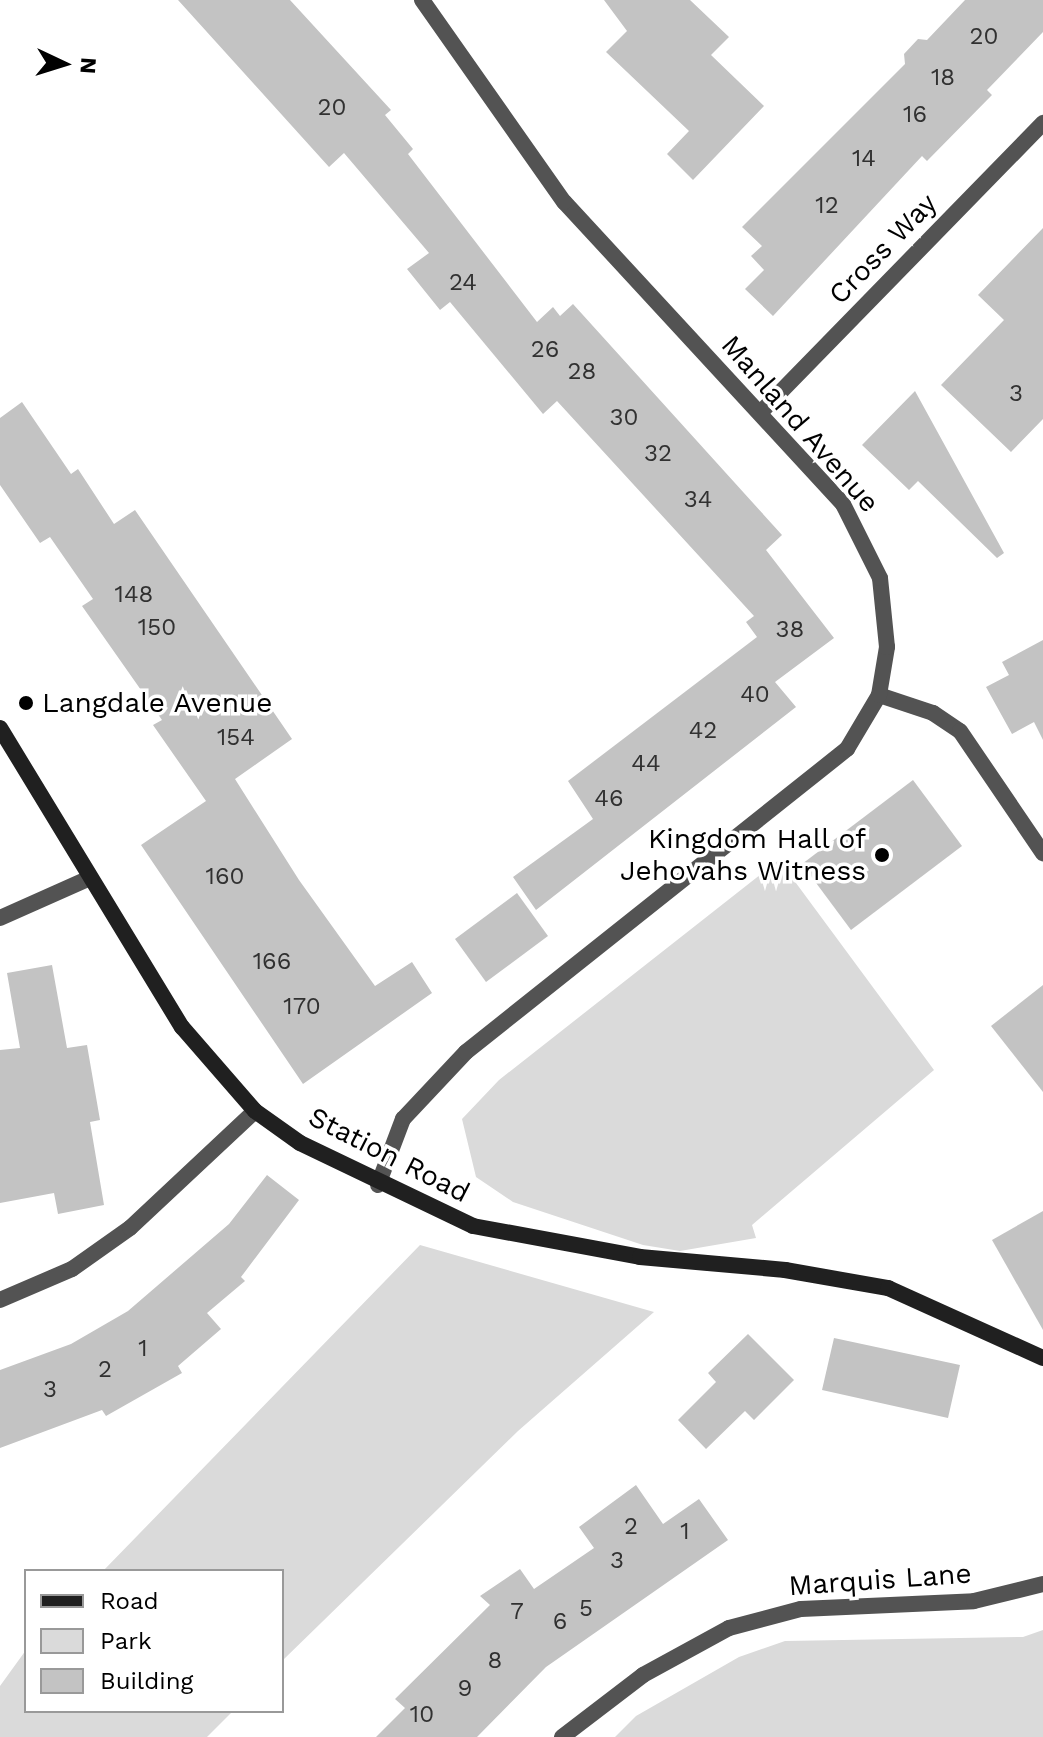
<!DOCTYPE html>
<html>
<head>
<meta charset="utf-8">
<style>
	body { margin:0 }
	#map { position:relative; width:1043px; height:1737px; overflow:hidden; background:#fff; font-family:"Work Sans",sans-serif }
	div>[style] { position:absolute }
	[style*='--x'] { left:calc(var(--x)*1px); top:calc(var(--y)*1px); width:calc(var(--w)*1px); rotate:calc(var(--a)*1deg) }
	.green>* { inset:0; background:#dadada }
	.building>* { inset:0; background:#c3c3c3 }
	.street>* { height:16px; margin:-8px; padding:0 8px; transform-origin:8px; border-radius:8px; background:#535353 }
	.secondary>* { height:16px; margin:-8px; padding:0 8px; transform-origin:8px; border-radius:8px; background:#202020 }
	.dots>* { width:22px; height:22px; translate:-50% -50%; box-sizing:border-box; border:4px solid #fff; border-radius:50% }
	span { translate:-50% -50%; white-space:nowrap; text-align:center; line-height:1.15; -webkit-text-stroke:7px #fff; paint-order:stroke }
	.number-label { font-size:24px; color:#313131 }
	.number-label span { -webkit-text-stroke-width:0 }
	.street-label { font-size:28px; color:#000 }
	.poi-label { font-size:28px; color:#000 }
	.left { translate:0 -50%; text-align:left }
	.right { translate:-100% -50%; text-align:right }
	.legend { position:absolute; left:24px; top:1569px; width:260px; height:144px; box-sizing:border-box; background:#fff; border:2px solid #999; margin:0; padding:10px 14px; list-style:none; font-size:24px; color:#000 }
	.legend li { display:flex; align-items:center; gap:16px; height:40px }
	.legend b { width:40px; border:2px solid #999 }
	.north { position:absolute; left:24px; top:24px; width:80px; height:80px; -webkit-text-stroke:6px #fff; paint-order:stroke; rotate:94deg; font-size:22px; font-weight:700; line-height:32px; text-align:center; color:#000 }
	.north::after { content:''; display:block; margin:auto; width:28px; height:36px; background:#000; clip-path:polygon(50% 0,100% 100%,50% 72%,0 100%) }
</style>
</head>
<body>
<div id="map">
	<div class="green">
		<i style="clip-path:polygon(779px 860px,934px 1070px,752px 1225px,756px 1238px,680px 1251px,643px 1245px,513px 1202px,476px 1177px,462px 1119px,499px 1080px)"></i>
		<i style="clip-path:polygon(420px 1245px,654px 1312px,518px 1431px,282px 1661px,282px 1571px,103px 1571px)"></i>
		<i style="clip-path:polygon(1043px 1630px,1043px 1737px,615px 1737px,636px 1716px,739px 1657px,785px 1641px,1023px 1637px)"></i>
		<i style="clip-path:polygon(26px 1650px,26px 1711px,233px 1711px,207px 1737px,0 1737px,0 1686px)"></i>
	</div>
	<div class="building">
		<i style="clip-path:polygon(178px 0,290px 0,391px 110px,385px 115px,413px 149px,408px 154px,537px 322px,553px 307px,560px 316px,573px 304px,782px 535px,766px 550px,834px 638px,775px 682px,796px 707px,536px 910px,513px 877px,593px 819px,568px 781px,757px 637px,746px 622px,754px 616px,557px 401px,543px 414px,450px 302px,440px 310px,407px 269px,429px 253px,344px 153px,329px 167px)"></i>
		<i style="clip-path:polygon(604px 0,690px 0,729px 37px,711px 55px,764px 106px,693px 180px,667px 154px,689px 131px,606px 52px,627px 31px)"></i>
		<i style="clip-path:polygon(965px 0,1043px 0,1043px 32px,987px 90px,992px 95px,927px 161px,922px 156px,773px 316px,745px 289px,764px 270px,751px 256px,762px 246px,742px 227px,905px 64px,904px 54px,918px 39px,927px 40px)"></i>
		<i style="clip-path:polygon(1043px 228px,1043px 419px,1011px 452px,941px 385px,1004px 320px,978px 295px)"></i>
		<i style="clip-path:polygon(915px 391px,1004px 553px,997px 558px,918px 481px,909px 490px,862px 445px)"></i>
		<i style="clip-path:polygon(22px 402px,71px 474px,78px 469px,114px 524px,135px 510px,292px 739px,235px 779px,299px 880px,375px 986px,412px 962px,432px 993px,303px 1084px,141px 845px,206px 801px,153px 725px,162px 720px,82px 606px,93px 599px,50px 537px,40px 543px,0 485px,0 418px)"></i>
		<i style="clip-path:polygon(1043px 640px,1043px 740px,1034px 722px,1012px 734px,986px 687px,1009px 675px,1002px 662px)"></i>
		<i style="clip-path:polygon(913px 780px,962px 846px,851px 930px,802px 864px)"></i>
		<i style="clip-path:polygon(517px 893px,548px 936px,486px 982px,455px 939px)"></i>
		<i style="clip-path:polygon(52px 965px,67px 1048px,87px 1045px,100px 1120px,90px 1122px,104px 1205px,58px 1214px,54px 1193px,0 1203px,0 1050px,20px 1048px,7px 973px)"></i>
		<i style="clip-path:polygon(1043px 985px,1043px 1092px,991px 1026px)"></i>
		<i style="clip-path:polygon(267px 1175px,299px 1200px,241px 1277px,245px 1281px,207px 1313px,221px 1329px,178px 1366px,182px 1373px,106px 1416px,102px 1410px,0 1448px,0 1370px,71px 1344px,128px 1311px,229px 1224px)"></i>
		<i style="clip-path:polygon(1043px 1211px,1043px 1330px,992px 1240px)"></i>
		<i style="clip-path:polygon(748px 1334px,794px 1380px,754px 1420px,745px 1411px,706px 1449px,678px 1420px,716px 1382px,708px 1373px)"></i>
		<i style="clip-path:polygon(834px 1338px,960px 1365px,948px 1418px,822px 1390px)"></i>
		<i style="clip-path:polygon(636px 1485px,663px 1524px,699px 1499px,728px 1540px,546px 1667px,477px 1737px,376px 1737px,405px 1708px,395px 1699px,490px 1605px,480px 1596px,520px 1569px,534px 1589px,594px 1548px,579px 1527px)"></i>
	</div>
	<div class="street">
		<i style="--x:761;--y:412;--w:404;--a:-45.7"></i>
		<i style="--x:879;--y:695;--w:57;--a:18.4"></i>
		<i style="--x:933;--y:713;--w:32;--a:34"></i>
		<i style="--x:960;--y:731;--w:148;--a:55.8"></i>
		<i style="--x:0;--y:918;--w:98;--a:-24"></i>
		<i style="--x:378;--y:1185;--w:71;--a:-69.3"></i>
		<i style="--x:403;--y:1119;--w:92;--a:-46.8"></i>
		<i style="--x:466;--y:1052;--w:487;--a:-38.5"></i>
		<i style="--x:847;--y:749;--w:63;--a:-59.3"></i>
		<i style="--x:879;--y:695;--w:49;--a:-80.5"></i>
		<i style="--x:887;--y:647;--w:69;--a:-95.8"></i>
		<i style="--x:880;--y:578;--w:83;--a:-116.6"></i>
		<i style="--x:843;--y:504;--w:411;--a:-132.7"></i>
		<i style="--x:564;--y:202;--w:247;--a:-125.1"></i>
		<i style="--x:0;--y:1300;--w:78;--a:-23.3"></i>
		<i style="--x:72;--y:1269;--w:71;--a:-35.3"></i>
		<i style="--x:130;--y:1228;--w:171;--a:-43.1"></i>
		<i style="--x:562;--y:1737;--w:102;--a:-37.4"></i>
		<i style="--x:643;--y:1675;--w:98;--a:-28.7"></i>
		<i style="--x:729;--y:1628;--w:74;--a:-14.8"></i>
		<i style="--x:801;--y:1609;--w:173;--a:-2.6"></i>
		<i style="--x:974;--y:1601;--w:71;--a:-13.8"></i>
	</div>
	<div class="secondary">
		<i style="--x:0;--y:728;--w:350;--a:58.7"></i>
		<i style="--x:182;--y:1027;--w:111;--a:49"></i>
		<i style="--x:255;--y:1111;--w:55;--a:35.4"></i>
		<i style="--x:300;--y:1143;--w:192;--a:25.6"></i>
		<i style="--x:473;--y:1226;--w:170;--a:10.5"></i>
		<i style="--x:640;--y:1257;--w:146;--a:5.1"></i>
		<i style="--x:785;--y:1270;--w:105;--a:9.9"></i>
		<i style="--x:888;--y:1288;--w:170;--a:24.3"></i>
	</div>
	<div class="dots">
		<i style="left:26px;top:703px;background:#000"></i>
		<i style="left:882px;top:855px;background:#000"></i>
	</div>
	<div class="number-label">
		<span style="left:984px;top:37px">20</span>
		<span style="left:943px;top:78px">18</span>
		<span style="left:332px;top:108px">20</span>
		<span style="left:915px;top:115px">16</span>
		<span style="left:864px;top:159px">14</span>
		<span style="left:827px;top:206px">12</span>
		<span style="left:463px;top:283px">24</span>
		<span style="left:545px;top:350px">26</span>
		<span style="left:582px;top:372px">28</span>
		<span style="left:1016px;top:394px">3</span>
		<span style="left:624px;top:418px">30</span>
		<span style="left:658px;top:454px">32</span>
		<span style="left:698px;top:500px">34</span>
		<span style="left:134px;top:595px">148</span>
		<span style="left:157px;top:628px">150</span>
		<span style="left:790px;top:630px">38</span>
		<span style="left:755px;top:695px">40</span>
		<span style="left:703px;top:731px">42</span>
		<span style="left:236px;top:738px">154</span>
		<span style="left:646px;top:764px">44</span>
		<span style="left:609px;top:799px">46</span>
		<span style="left:225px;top:877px">160</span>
		<span style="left:272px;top:962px">166</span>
		<span style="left:302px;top:1007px">170</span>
		<span style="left:143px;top:1349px">1</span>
		<span style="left:105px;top:1370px">2</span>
		<span style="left:50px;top:1390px">3</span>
		<span style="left:631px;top:1527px">2</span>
		<span style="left:685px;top:1532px">1</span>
		<span style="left:617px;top:1561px">3</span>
		<span style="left:586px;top:1609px">5</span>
		<span style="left:517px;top:1612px">7</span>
		<span style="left:560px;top:1622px">6</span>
		<span style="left:495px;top:1661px">8</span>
		<span style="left:465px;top:1689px">9</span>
		<span style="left:422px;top:1715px">10</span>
	</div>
	<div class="street-label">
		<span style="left:883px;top:249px;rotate:-46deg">Cross Way</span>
		<span style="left:800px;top:424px;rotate:49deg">Manland Avenue</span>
		<span style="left:389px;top:1155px;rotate:27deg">Station Road</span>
		<span style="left:880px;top:1580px;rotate:-4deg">Marquis Lane</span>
	</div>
	<div class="poi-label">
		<span class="left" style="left:42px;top:703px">Langdale Avenue</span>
		<span class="right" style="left:866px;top:855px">Kingdom Hall of<br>Jehovahs Witness</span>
	</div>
	<ul class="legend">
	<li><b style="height:10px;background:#202020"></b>Road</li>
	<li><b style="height:22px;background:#dadada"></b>Park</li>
	<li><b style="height:22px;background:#c3c3c3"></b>Building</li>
	</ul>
	<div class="north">N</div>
</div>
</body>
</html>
